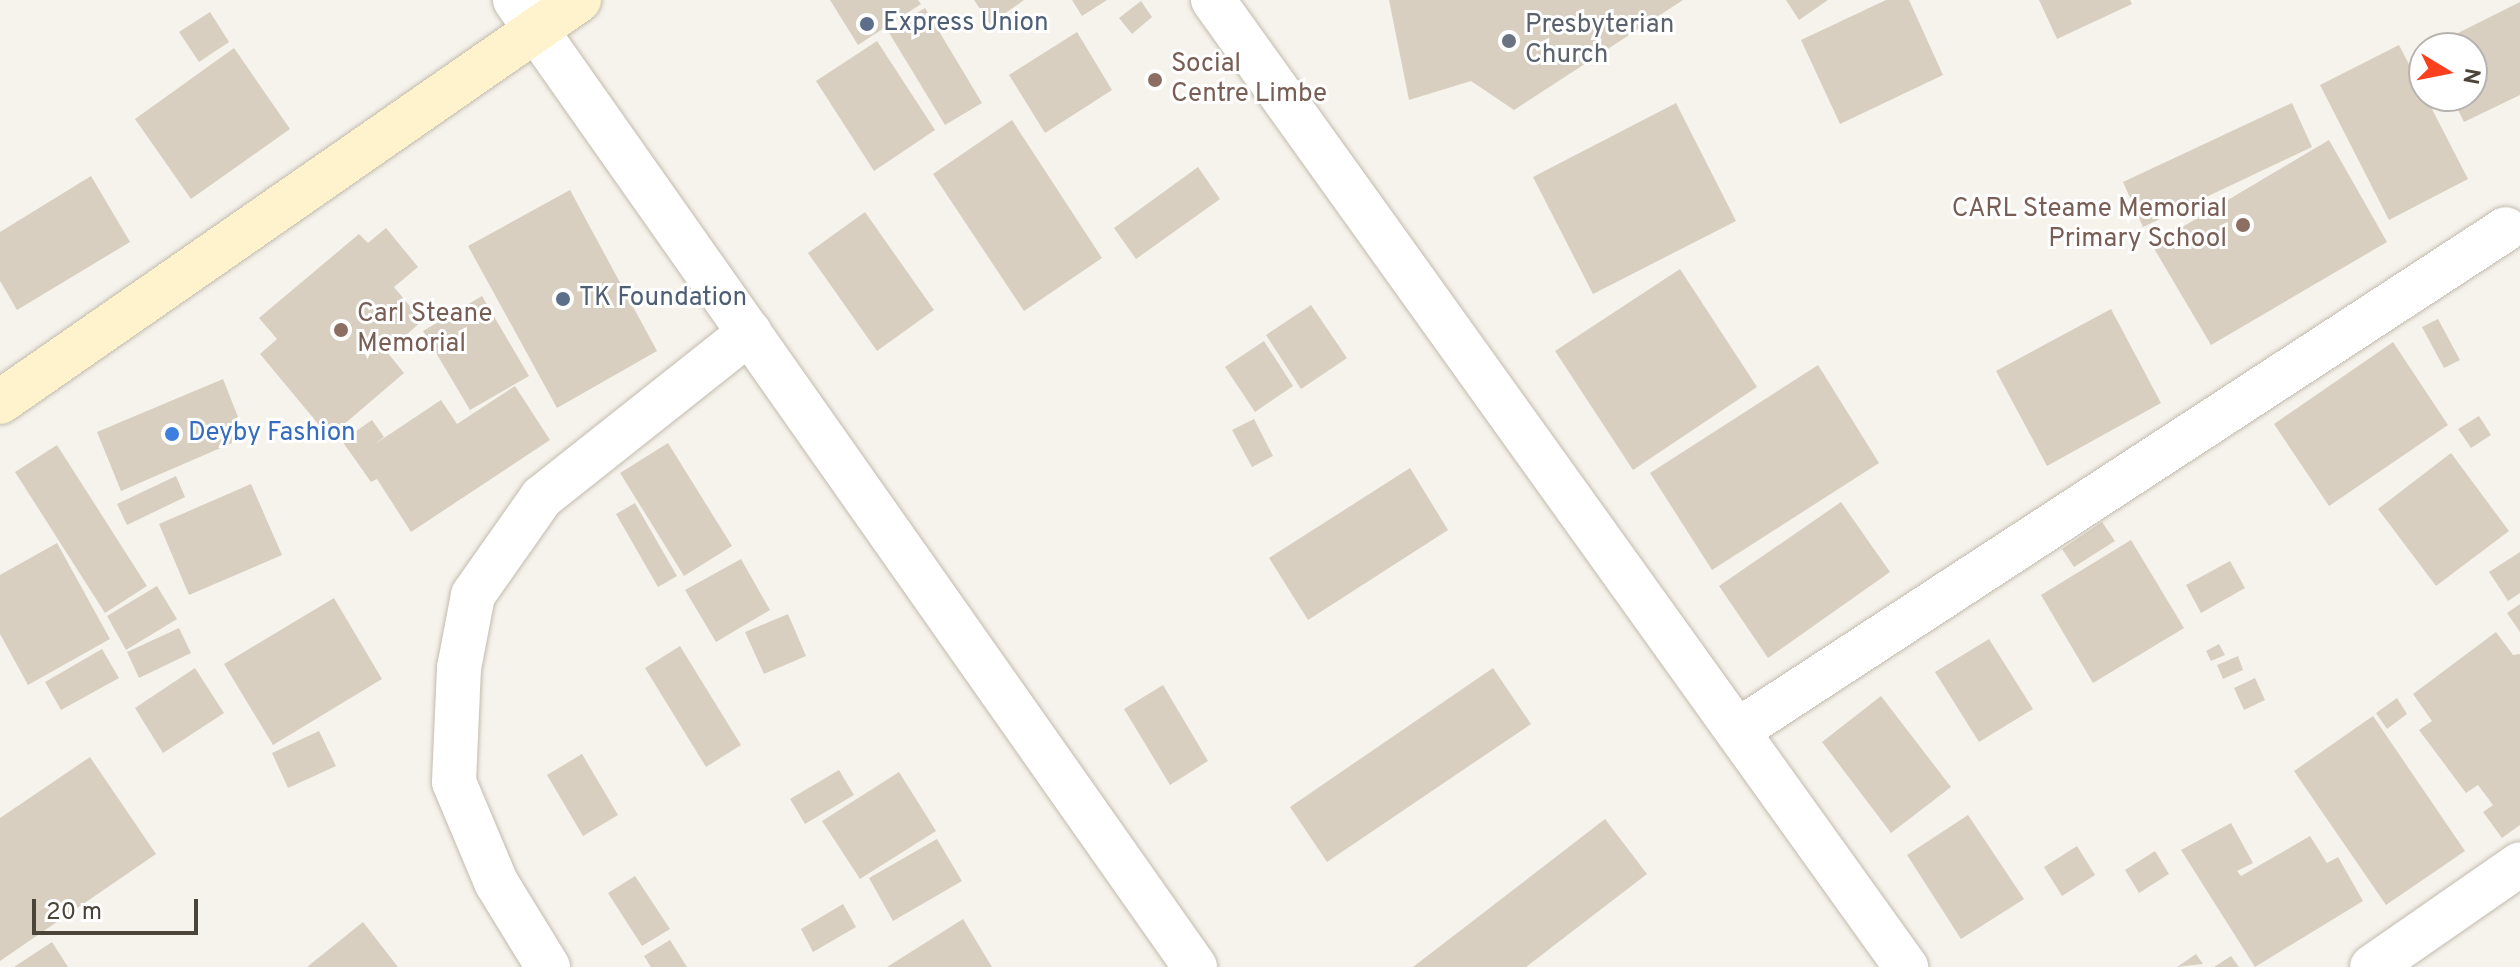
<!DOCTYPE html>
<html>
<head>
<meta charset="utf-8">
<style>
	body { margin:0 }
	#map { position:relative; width:2520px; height:967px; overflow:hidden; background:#f6f3ec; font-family:Overpass,sans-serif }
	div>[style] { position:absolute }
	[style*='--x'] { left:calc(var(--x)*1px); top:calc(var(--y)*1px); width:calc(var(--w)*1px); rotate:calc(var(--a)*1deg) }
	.building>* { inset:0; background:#d8cfc1 }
	.roads { filter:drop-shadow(0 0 2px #c2bbae) drop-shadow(0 0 2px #c2bbae) }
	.street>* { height:44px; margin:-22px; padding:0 22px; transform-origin:22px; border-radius:22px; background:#fff }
	.secondary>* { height:44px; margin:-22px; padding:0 22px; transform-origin:22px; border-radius:22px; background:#fff3cd }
	.dots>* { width:22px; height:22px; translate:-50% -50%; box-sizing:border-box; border:4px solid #fff; border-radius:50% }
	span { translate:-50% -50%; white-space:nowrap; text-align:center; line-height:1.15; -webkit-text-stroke:6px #fff; paint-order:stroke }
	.service-label { font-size:26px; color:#4e5e75 }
	.left { translate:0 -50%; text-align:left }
	.worship-label { font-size:26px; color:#5b616d }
	.education-label { font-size:26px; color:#785e54 }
	.right { translate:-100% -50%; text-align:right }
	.shop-label { font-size:26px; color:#366cbe }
	.north { position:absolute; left:2408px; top:32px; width:80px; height:80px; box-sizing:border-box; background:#fff; border:2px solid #b7b4b0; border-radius:50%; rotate:100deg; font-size:22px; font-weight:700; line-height:32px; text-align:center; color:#4b4439 }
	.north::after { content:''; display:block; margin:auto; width:28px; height:36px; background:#fc3f1d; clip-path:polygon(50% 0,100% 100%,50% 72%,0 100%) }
	.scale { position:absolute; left:32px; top:899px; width:166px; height:36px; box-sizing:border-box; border:4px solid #4b4439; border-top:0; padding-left:10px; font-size:24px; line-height:28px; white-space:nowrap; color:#4b4439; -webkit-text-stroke:6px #fff; paint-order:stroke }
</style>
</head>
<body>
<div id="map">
	<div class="building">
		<i style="clip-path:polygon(830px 0,918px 0,921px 4px,858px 45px)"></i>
		<i style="clip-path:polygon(974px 0,1024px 0,990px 24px)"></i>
		<i style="clip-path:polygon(1072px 0,1107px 0,1082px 16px)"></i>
		<i style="clip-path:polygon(1389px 0,1683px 0,1514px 110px,1471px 81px,1409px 100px)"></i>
		<i style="clip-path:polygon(1786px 0,1828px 0,1799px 20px)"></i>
		<i style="clip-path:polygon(1886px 0,1909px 0,1943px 75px,1840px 124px,1801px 40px)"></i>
		<i style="clip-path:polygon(2039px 0,2130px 0,2132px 4px,2057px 39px)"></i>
		<i style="clip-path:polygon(1141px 1px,1152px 17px,1132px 34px,1119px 18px)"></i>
		<i style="clip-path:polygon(2520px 2px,2520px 95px,2464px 122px,2451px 96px,2472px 96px,2472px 48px,2428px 48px)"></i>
		<i style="clip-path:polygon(925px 8px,982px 103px,945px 125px,888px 31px)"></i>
		<i style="clip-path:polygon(210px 12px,229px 42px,199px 62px,179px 32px)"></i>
		<i style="clip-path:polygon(1077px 32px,1112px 90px,1045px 133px,1009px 75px)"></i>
		<i style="clip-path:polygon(877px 41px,935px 130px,874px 171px,816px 81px)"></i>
		<i style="clip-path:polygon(2399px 45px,2468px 179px,2389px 220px,2320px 85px)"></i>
		<i style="clip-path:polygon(234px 48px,290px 129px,191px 199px,135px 119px)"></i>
		<i style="clip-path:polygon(1676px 103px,1736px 221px,1593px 294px,1533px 177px)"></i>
		<i style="clip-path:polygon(2292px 103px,2312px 147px,2143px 227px,2123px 182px)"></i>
		<i style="clip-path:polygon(1012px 120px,1102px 258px,1024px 311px,933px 174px)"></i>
		<i style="clip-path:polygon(2329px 140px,2387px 242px,2211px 345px,2152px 245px)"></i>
		<i style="clip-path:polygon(1198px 167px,1220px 199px,1136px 259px,1114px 228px)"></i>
		<i style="clip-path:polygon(91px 176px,130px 242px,17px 310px,0 281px,0 232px)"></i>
		<i style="clip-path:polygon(570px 190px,657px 351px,557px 408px,468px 246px)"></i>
		<i style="clip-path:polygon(865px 212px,934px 310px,877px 351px,808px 253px)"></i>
		<i style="clip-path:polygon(386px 228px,418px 267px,394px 287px,422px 321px,387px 352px,404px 373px,329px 437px,260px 354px,277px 339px,259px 318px,359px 234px,368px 243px)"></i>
		<i style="clip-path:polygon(1680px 269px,1757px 387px,1633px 470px,1555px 351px)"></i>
		<i style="clip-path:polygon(482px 296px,529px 376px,470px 410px,423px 331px)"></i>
		<i style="clip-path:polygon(1311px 305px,1347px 358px,1301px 389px,1266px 335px)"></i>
		<i style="clip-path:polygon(2111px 309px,2161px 403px,2047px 466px,1996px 371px)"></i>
		<i style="clip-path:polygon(2438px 319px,2460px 360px,2444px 368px,2422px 327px)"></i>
		<i style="clip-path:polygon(1264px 341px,1293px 386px,1255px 412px,1225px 367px)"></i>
		<i style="clip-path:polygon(2393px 342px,2448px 425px,2329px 506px,2274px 424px)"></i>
		<i style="clip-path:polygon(1818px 365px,1879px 463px,1712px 570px,1650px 473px)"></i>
		<i style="clip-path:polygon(223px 379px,246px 437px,121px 491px,97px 432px)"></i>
		<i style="clip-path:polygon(515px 386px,550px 440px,411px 532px,377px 479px,371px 482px,342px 441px,372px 420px,384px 437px,375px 444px,441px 400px,457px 424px)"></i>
		<i style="clip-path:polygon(2479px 416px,2491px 435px,2471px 448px,2458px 429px)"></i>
		<i style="clip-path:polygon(1254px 419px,1273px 456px,1252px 467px,1232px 430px)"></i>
		<i style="clip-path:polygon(668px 443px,732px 546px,684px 576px,620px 473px)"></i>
		<i style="clip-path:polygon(57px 445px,147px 586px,105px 613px,15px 472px)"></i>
		<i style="clip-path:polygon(2451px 453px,2509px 531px,2436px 586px,2378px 509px)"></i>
		<i style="clip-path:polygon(1410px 468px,1448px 530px,1308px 620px,1269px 558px)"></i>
		<i style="clip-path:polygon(176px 476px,185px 497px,127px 525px,117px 504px)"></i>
		<i style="clip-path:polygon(251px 484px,282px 555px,189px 595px,159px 524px)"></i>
		<i style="clip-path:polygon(1841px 502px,1890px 572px,1768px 658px,1719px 586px)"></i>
		<i style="clip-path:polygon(635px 503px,677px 576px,658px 587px,616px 514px)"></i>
		<i style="clip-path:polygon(2102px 522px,2115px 541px,2074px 567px,2062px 549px)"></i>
		<i style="clip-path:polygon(2131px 540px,2184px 628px,2093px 683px,2041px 595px)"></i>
		<i style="clip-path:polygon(57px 543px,110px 639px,28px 685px,0 634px,0 575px)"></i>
		<i style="clip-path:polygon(2520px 552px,2520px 593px,2508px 601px,2489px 572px)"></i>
		<i style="clip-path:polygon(741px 559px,770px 610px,716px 642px,685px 590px)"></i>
		<i style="clip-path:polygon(2230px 561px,2245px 588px,2201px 613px,2186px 585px)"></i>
		<i style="clip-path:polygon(157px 586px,177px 619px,126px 650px,107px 616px)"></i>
		<i style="clip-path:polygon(334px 598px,382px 679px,273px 745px,224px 664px)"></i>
		<i style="clip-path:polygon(2520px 604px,2520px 632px,2507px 613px)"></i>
		<i style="clip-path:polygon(788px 614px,806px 656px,764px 674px,745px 632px)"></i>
		<i style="clip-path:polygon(179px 628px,191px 653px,139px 678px,127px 652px)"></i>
		<i style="clip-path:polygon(2496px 632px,2513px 655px,2520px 654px,2520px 825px,2502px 838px,2483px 812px,2493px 805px,2478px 785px,2466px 793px,2419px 730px,2432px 721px,2413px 694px)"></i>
		<i style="clip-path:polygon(1989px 639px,2033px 709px,1979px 742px,1935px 672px)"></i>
		<i style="clip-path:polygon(2219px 644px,2225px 655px,2211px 661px,2206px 651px)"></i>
		<i style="clip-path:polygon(680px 646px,741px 745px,706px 767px,645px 668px)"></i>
		<i style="clip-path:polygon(102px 649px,119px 678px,61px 710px,45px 682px)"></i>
		<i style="clip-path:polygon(2238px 656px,2243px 670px,2223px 679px,2217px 665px)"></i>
		<i style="clip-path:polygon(195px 668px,224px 713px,163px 753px,135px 708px)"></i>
		<i style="clip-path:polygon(1493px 668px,1531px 724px,1327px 862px,1290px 807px)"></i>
		<i style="clip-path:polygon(2255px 678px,2265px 700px,2244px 710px,2234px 688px)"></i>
		<i style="clip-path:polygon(1163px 685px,1208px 761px,1170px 785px,1124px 709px)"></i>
		<i style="clip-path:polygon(1881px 696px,1951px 787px,1891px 833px,1822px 742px)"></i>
		<i style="clip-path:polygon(2397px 698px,2407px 714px,2387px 729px,2376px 713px)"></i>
		<i style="clip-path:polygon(2373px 716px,2465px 851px,2386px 905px,2294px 771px)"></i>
		<i style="clip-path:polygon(319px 731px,336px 766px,288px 788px,272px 753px)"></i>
		<i style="clip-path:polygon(582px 754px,618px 815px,583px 836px,547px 775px)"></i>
		<i style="clip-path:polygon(90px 757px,156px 854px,0 961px,0 818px)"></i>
		<i style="clip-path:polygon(839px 770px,854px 795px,805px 824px,790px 799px)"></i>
		<i style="clip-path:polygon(899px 772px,936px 831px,860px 879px,822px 821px)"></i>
		<i style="clip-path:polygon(1968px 815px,2024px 899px,1961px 939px,1907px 855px)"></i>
		<i style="clip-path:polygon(1605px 819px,1647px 874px,1526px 967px,1413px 967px)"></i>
		<i style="clip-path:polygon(2231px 823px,2253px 863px,2237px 871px,2241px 876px,2310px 836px,2327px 863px,2338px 857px,2363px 901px,2255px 967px,2181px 850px)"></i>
		<i style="clip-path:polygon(937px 839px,962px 881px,893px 921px,869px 878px)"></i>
		<i style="clip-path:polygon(2077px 846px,2095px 875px,2062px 896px,2044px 867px)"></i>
		<i style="clip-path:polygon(2155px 851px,2169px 874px,2139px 893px,2125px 870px)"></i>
		<i style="clip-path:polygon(635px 876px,670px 929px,642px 946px,608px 893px)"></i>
		<i style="clip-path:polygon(843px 904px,856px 927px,813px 952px,801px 929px)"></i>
		<i style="clip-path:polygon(963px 919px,992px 967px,887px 967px)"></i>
		<i style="clip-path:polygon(363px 922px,398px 967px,307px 967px)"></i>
		<i style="clip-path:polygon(670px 940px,687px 967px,651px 967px,644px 956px)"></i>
		<i style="clip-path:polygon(52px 942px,68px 967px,14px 967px)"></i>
		<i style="clip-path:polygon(2196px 954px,2203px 964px,2177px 967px)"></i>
		<i style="clip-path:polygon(2231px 956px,2239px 967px,2214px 967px)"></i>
	</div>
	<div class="roads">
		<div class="street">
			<i style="--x:515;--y:0;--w:1182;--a:54.88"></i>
			<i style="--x:1213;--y:0;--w:1190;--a:54.37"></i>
			<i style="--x:1737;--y:731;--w:918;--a:-33.14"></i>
			<i style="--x:548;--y:967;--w:100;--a:-121.5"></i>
			<i style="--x:496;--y:882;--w:108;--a:-112.8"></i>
			<i style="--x:454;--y:782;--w:114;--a:-87.5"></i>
			<i style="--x:459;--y:668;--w:74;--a:-79.1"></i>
			<i style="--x:473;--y:595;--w:120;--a:-54.9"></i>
			<i style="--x:542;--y:497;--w:265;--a:-38.4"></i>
			<i style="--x:2372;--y:967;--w:180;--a:-34.8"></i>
		</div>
		<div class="secondary">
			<i style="--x:0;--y:402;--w:705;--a:-34.77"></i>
		</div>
	</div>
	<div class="dots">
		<i style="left:867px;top:24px;background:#5c6f8a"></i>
		<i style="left:1509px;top:41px;background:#6b7280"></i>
		<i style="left:1155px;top:80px;background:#8d6e63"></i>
		<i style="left:2243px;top:225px;background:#8d6e63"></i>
		<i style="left:563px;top:299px;background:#5c6f8a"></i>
		<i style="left:341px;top:330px;background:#8d6e63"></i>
		<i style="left:172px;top:434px;background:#3f7fe0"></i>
	</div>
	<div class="service-label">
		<span class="left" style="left:883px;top:24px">Express Union</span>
		<span class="left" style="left:579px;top:299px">TK Foundation</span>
	</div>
	<div class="worship-label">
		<span class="left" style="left:1525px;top:41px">Presbyterian<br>Church</span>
	</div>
	<div class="education-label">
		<span class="left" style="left:1171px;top:80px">Social<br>Centre Limbe</span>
		<span class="right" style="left:2227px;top:225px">CARL Steame Memorial<br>Primary School</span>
		<span class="left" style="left:357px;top:330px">Carl Steane<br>Memorial</span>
	</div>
	<div class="shop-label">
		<span class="left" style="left:188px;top:434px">Deyby Fashion</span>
	</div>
	<div class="north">N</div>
	<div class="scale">20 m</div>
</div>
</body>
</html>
